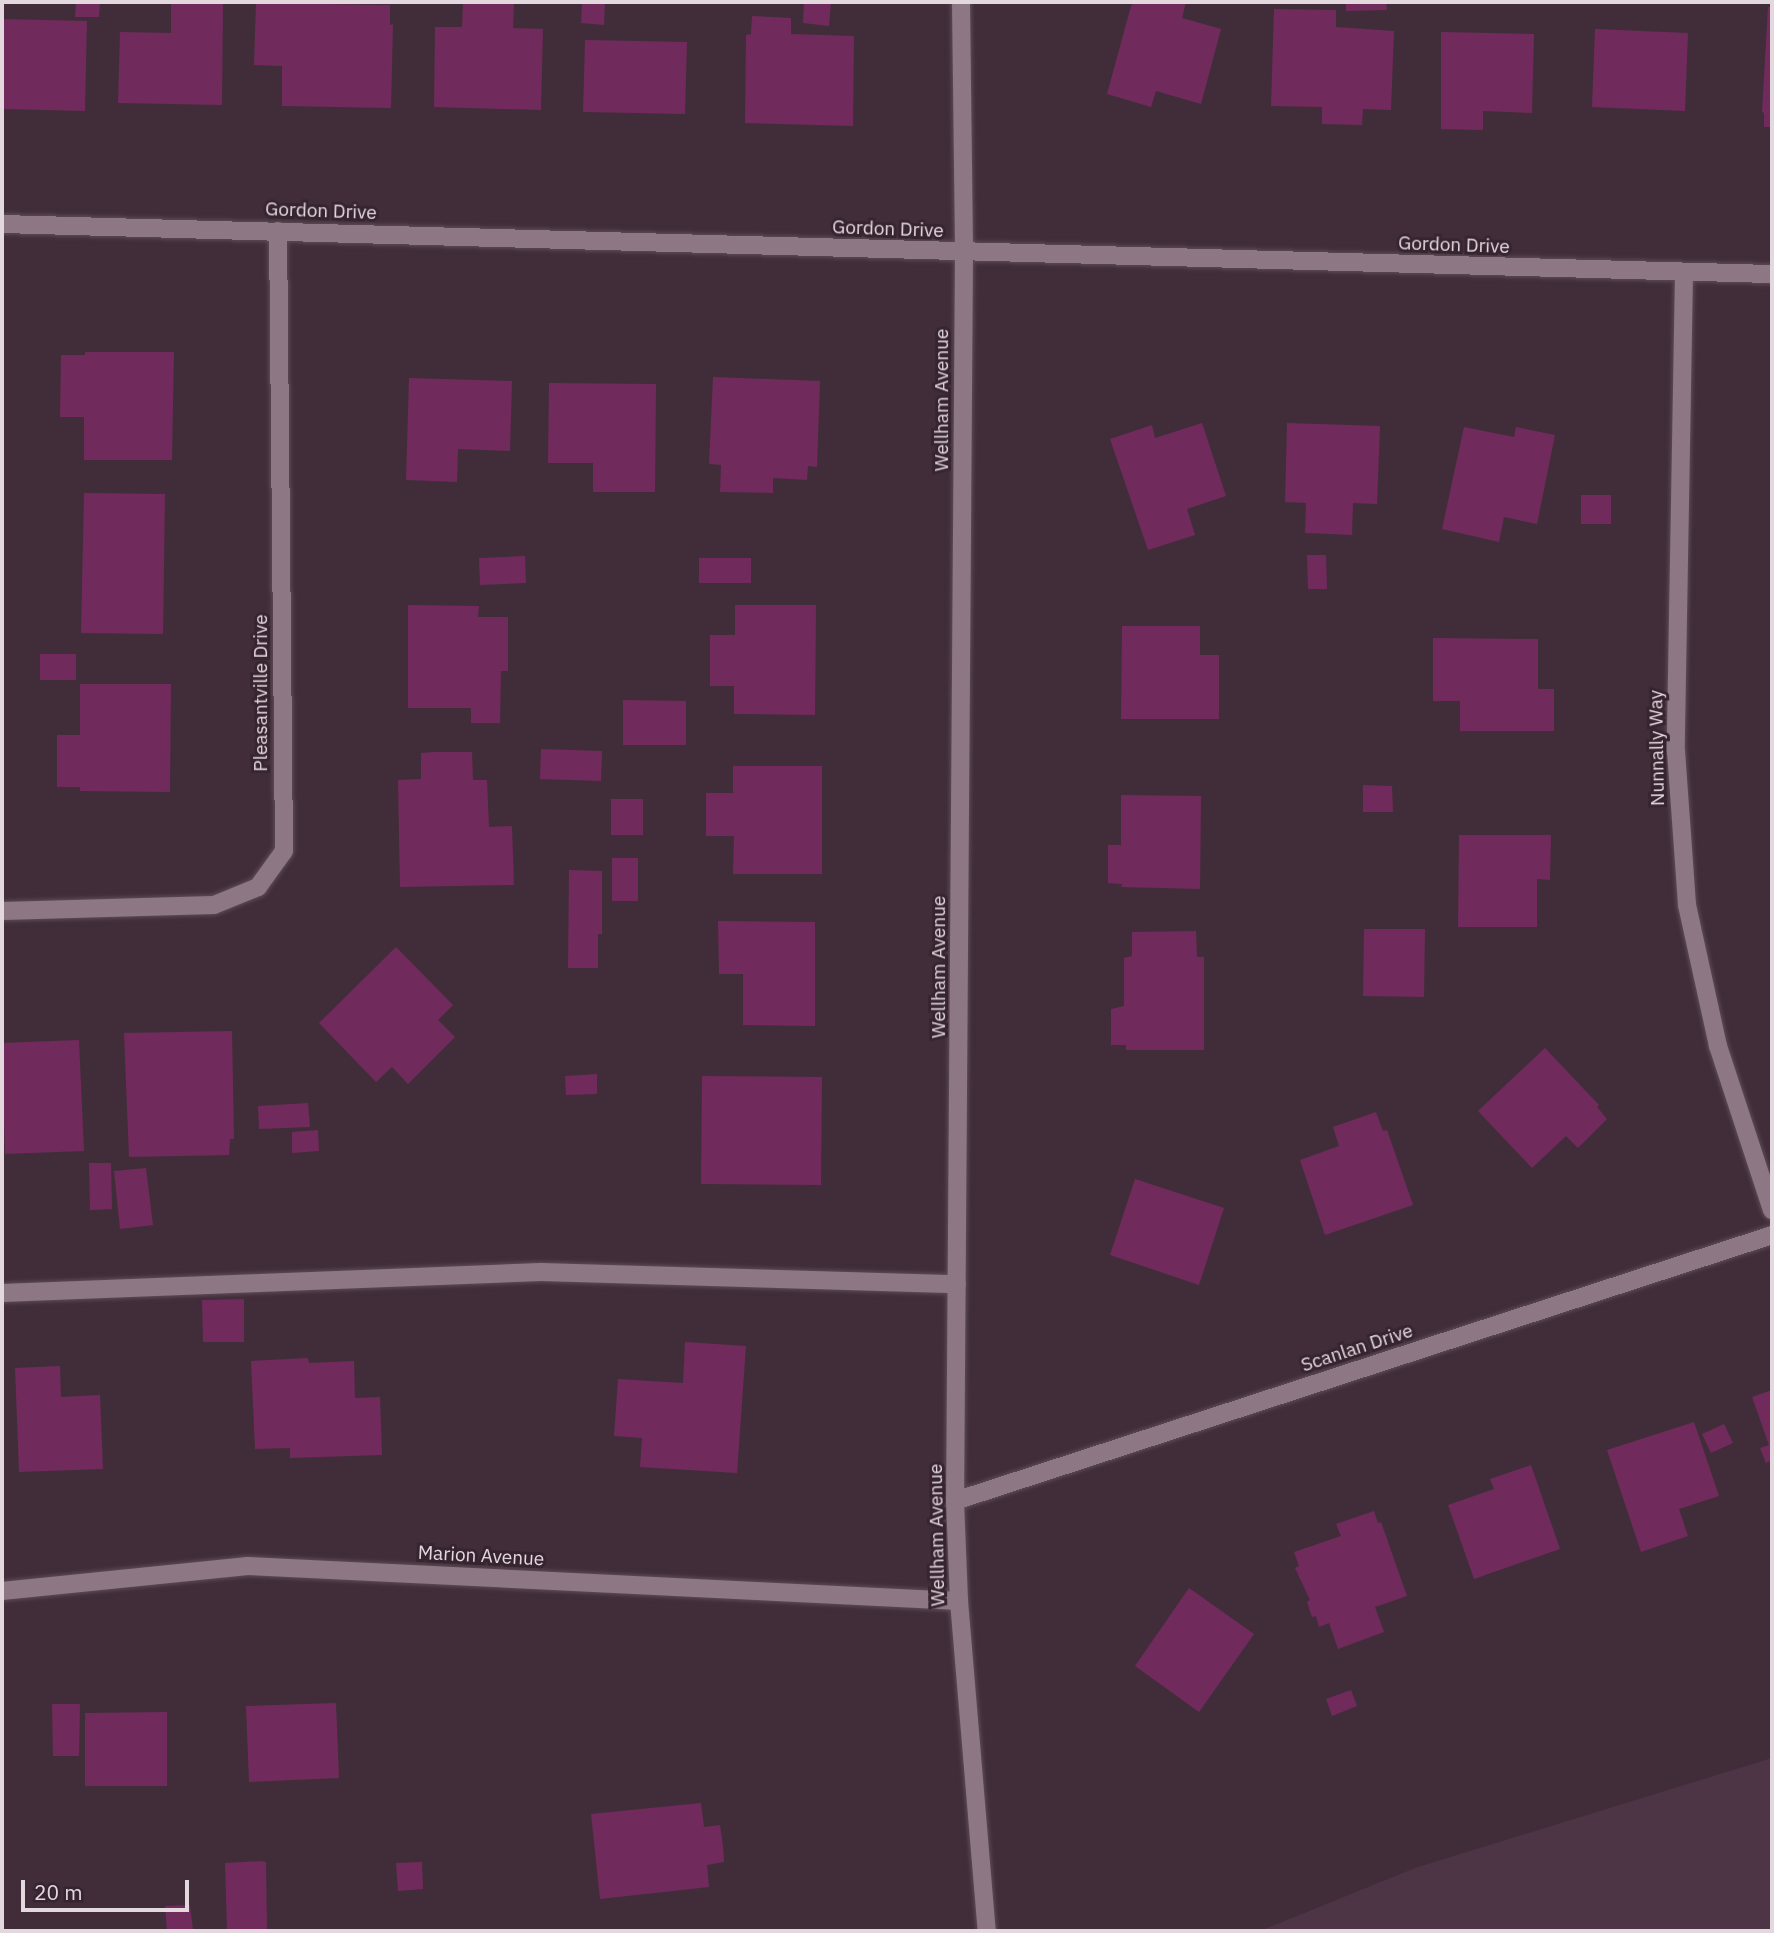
<!DOCTYPE html>
<html>
<head>
<meta charset="utf-8">
<style>
	body { margin:0 }
	#map { position:relative; width:1774px; height:1933px; overflow:hidden; background:#412d3a; font-family:"IBM Plex Sans",sans-serif }
	div>[style] { position:absolute }
	[style*='--x'] { left:calc(var(--x)*1px); top:calc(var(--y)*1px); width:calc(var(--w)*1px); rotate:calc(var(--a)*1deg) }
	.built>* { inset:0; background:#4e3546 }
	.building>* { inset:0; background:#702b5c }
	.roads { filter:drop-shadow(0 0 2px #5c4c56) drop-shadow(0 0 2px #5c4c56) }
	.lane>* { height:18px; margin:-9px; padding:0 9px; transform-origin:9px; border-radius:9px; background:#8d7785 }
	.street>* { height:18px; margin:-9px; padding:0 9px; transform-origin:9px; border-radius:9px; background:#8d7785 }
	.secondary>* { height:18px; margin:-9px; padding:0 9px; transform-origin:9px; border-radius:9px; background:#8d7785 }
	span { translate:-50% -50%; white-space:nowrap; text-align:center; line-height:1.15; -webkit-text-stroke:6px #362430; paint-order:stroke }
	.street-label { font-size:19px; color:#e4d8df }
	.frame { position:absolute; inset:0; border:4px solid #e4d8df; pointer-events:none }
	.scale { position:absolute; left:21px; top:1880px; width:168px; height:32px; box-sizing:border-box; border:4px solid #e4d8df; border-top:0; padding-left:9px; font-size:21px; line-height:24px; white-space:nowrap; color:#e4d8df; -webkit-text-stroke:5px #362430; paint-order:stroke }
</style>
</head>
<body>
<div id="map">
	<div class="built">
		<i style="clip-path:polygon(1772px 1758px,1772px 1931px,1260px 1931px,1415px 1868px)"></i>
	</div>
	<div class="building">
		<i style="clip-path:polygon(76px 2px,100px 2px,99px 17px,75px 17px)"></i>
		<i style="clip-path:polygon(463px 2px,514px 4px,513px 28px,543px 29px,541px 110px,434px 107px,435px 27px,462px 27px)"></i>
		<i style="clip-path:polygon(582px 2px,605px 2px,604px 25px,581px 23px)"></i>
		<i style="clip-path:polygon(804px 2px,831px 2px,829px 26px,803px 23px)"></i>
		<i style="clip-path:polygon(1135px 2px,1186px 2px,1182px 18px,1221px 29px,1201px 104px,1156px 91px,1151px 107px,1107px 94px,1131px 6px)"></i>
		<i style="clip-path:polygon(1346px 2px,1386px 2px,1387px 10px,1346px 11px)"></i>
		<i style="clip-path:polygon(171px 3px,223px 4px,222px 105px,118px 103px,120px 32px,171px 33px)"></i>
		<i style="clip-path:polygon(256px 3px,390px 5px,390px 25px,393px 24px,391px 108px,282px 106px,282px 66px,254px 65px)"></i>
		<i style="clip-path:polygon(1768px 7px,1772px 7px,1772px 127px,1764px 127px,1764px 113px,1762px 112px)"></i>
		<i style="clip-path:polygon(1274px 9px,1336px 10px,1336px 27px,1394px 31px,1391px 110px,1363px 109px,1362px 125px,1322px 124px,1322px 107px,1271px 106px)"></i>
		<i style="clip-path:polygon(752px 16px,791px 18px,791px 34px,854px 36px,853px 126px,745px 123px,746px 35px,751px 34px)"></i>
		<i style="clip-path:polygon(2px 19px,87px 21px,85px 111px,2px 109px)"></i>
		<i style="clip-path:polygon(1595px 29px,1688px 33px,1685px 111px,1592px 107px)"></i>
		<i style="clip-path:polygon(1441px 32px,1534px 34px,1532px 113px,1483px 111px,1483px 130px,1441px 129px)"></i>
		<i style="clip-path:polygon(585px 40px,687px 42px,685px 114px,583px 112px)"></i>
		<i style="clip-path:polygon(85px 352px,174px 352px,172px 460px,84px 460px,84px 417px,60px 417px,61px 355px,85px 355px)"></i>
		<i style="clip-path:polygon(713px 377px,820px 381px,817px 467px,808px 466px,807px 480px,773px 478px,773px 493px,720px 492px,721px 465px,709px 464px)"></i>
		<i style="clip-path:polygon(409px 378px,512px 381px,510px 451px,458px 449px,457px 482px,406px 480px)"></i>
		<i style="clip-path:polygon(549px 383px,656px 384px,655px 492px,593px 492px,593px 463px,548px 463px)"></i>
		<i style="clip-path:polygon(1202px 423px,1226px 496px,1187px 509px,1195px 535px,1148px 550px,1110px 439px,1152px 425px,1155px 438px)"></i>
		<i style="clip-path:polygon(1287px 423px,1380px 426px,1377px 504px,1353px 503px,1352px 535px,1305px 533px,1306px 503px,1285px 502px)"></i>
		<i style="clip-path:polygon(1464px 427px,1514px 437px,1516px 427px,1555px 435px,1537px 524px,1504px 517px,1499px 542px,1442px 529px)"></i>
		<i style="clip-path:polygon(84px 493px,165px 494px,163px 634px,81px 633px)"></i>
		<i style="clip-path:polygon(1581px 495px,1611px 495px,1611px 524px,1581px 524px)"></i>
		<i style="clip-path:polygon(1307px 555px,1326px 555px,1327px 589px,1308px 589px)"></i>
		<i style="clip-path:polygon(525px 556px,526px 583px,480px 585px,479px 558px)"></i>
		<i style="clip-path:polygon(699px 558px,751px 558px,751px 583px,699px 583px)"></i>
		<i style="clip-path:polygon(408px 605px,479px 606px,478px 617px,508px 617px,508px 671px,501px 671px,500px 723px,471px 723px,471px 708px,408px 708px)"></i>
		<i style="clip-path:polygon(735px 605px,816px 605px,815px 715px,734px 714px,734px 686px,710px 686px,710px 635px,735px 635px)"></i>
		<i style="clip-path:polygon(1122px 626px,1200px 626px,1200px 655px,1219px 655px,1219px 719px,1121px 719px)"></i>
		<i style="clip-path:polygon(1433px 638px,1538px 639px,1538px 689px,1554px 689px,1554px 731px,1460px 731px,1460px 701px,1433px 701px)"></i>
		<i style="clip-path:polygon(40px 654px,76px 654px,76px 680px,40px 680px)"></i>
		<i style="clip-path:polygon(80px 684px,171px 684px,170px 792px,80px 791px,80px 787px,57px 787px,57px 735px,80px 735px)"></i>
		<i style="clip-path:polygon(623px 700px,686px 701px,686px 745px,623px 745px)"></i>
		<i style="clip-path:polygon(541px 749px,602px 751px,601px 781px,540px 779px)"></i>
		<i style="clip-path:polygon(434px 752px,472px 752px,473px 780px,487px 780px,489px 827px,512px 826px,514px 885px,400px 887px,398px 780px,421px 779px,421px 753px)"></i>
		<i style="clip-path:polygon(733px 766px,822px 766px,822px 874px,733px 874px,734px 836px,706px 836px,706px 793px,733px 793px)"></i>
		<i style="clip-path:polygon(1363px 785px,1392px 786px,1393px 812px,1363px 812px)"></i>
		<i style="clip-path:polygon(1121px 795px,1201px 796px,1200px 889px,1121px 887px,1122px 884px,1108px 883px,1108px 845px,1121px 845px)"></i>
		<i style="clip-path:polygon(611px 799px,643px 799px,643px 835px,611px 835px)"></i>
		<i style="clip-path:polygon(1459px 835px,1551px 835px,1550px 880px,1537px 879px,1537px 927px,1458px 927px)"></i>
		<i style="clip-path:polygon(612px 858px,638px 858px,638px 901px,612px 901px)"></i>
		<i style="clip-path:polygon(569px 870px,602px 871px,602px 934px,598px 934px,598px 968px,568px 968px)"></i>
		<i style="clip-path:polygon(718px 921px,815px 922px,815px 1026px,743px 1025px,743px 974px,719px 974px)"></i>
		<i style="clip-path:polygon(1364px 929px,1425px 929px,1424px 997px,1363px 996px)"></i>
		<i style="clip-path:polygon(1196px 931px,1197px 957px,1204px 957px,1204px 1050px,1126px 1050px,1126px 1045px,1111px 1045px,1111px 1009px,1124px 1006px,1124px 958px,1132px 956px,1132px 932px)"></i>
		<i style="clip-path:polygon(396px 947px,453px 1005px,438px 1020px,455px 1037px,408px 1084px,392px 1067px,376px 1082px,319px 1023px)"></i>
		<i style="clip-path:polygon(232px 1031px,234px 1139px,230px 1139px,229px 1155px,129px 1157px,124px 1033px)"></i>
		<i style="clip-path:polygon(79px 1040px,84px 1151px,5px 1154px,4px 1124px,2px 1124px,2px 1043px)"></i>
		<i style="clip-path:polygon(1545px 1048px,1599px 1105px,1597px 1107px,1607px 1119px,1578px 1148px,1566px 1136px,1532px 1168px,1478px 1111px)"></i>
		<i style="clip-path:polygon(597px 1074px,597px 1094px,566px 1095px,565px 1076px)"></i>
		<i style="clip-path:polygon(702px 1076px,822px 1077px,821px 1185px,701px 1184px)"></i>
		<i style="clip-path:polygon(308px 1103px,310px 1127px,259px 1129px,258px 1106px)"></i>
		<i style="clip-path:polygon(1376px 1112px,1383px 1131px,1387px 1130px,1413px 1205px,1325px 1235px,1300px 1160px,1339px 1146px,1333px 1127px)"></i>
		<i style="clip-path:polygon(318px 1130px,319px 1151px,292px 1153px,292px 1132px)"></i>
		<i style="clip-path:polygon(89px 1163px,111px 1163px,112px 1209px,90px 1210px)"></i>
		<i style="clip-path:polygon(146px 1168px,153px 1225px,120px 1229px,114px 1171px)"></i>
		<i style="clip-path:polygon(1135px 1179px,1224px 1208px,1199px 1285px,1110px 1255px)"></i>
		<i style="clip-path:polygon(244px 1299px,244px 1342px,203px 1342px,202px 1300px)"></i>
		<i style="clip-path:polygon(685px 1342px,746px 1346px,737px 1473px,640px 1467px,642px 1438px,614px 1436px,618px 1379px,683px 1383px)"></i>
		<i style="clip-path:polygon(308px 1358px,309px 1363px,354px 1361px,355px 1398px,380px 1397px,382px 1455px,290px 1458px,290px 1448px,255px 1449px,251px 1361px)"></i>
		<i style="clip-path:polygon(60px 1366px,61px 1397px,100px 1395px,103px 1469px,19px 1472px,15px 1368px)"></i>
		<i style="clip-path:polygon(1772px 1390px,1772px 1460px,1766px 1463px,1760px 1448px,1769px 1445px,1752px 1397px)"></i>
		<i style="clip-path:polygon(1694px 1422px,1719px 1496px,1679px 1509px,1688px 1536px,1641px 1552px,1607px 1450px)"></i>
		<i style="clip-path:polygon(1724px 1424px,1733px 1443px,1711px 1453px,1702px 1434px)"></i>
		<i style="clip-path:polygon(1531px 1465px,1560px 1549px,1474px 1579px,1448px 1505px,1494px 1489px,1490px 1479px)"></i>
		<i style="clip-path:polygon(1374px 1511px,1378px 1523px,1381px 1522px,1407px 1596px,1375px 1607px,1384px 1632px,1338px 1649px,1329px 1623px,1319px 1627px,1316px 1616px,1312px 1617px,1307px 1602px,1310px 1600px,1295px 1568px,1299px 1566px,1294px 1552px,1341px 1536px,1336px 1524px)"></i>
		<i style="clip-path:polygon(1189px 1588px,1254px 1634px,1199px 1712px,1135px 1666px)"></i>
		<i style="clip-path:polygon(1351px 1690px,1357px 1706px,1332px 1716px,1326px 1699px)"></i>
		<i style="clip-path:polygon(336px 1703px,339px 1778px,249px 1782px,246px 1706px)"></i>
		<i style="clip-path:polygon(52px 1704px,80px 1704px,79px 1756px,53px 1756px)"></i>
		<i style="clip-path:polygon(167px 1712px,167px 1786px,85px 1786px,85px 1713px)"></i>
		<i style="clip-path:polygon(701px 1803px,704px 1827px,720px 1825px,723px 1846px,724px 1862px,707px 1865px,709px 1887px,600px 1899px,591px 1814px)"></i>
		<i style="clip-path:polygon(261px 1861px,266px 1862px,267px 1931px,227px 1931px,225px 1863px)"></i>
		<i style="clip-path:polygon(422px 1862px,423px 1889px,398px 1891px,396px 1863px)"></i>
		<i style="clip-path:polygon(190px 1905px,193px 1930px,167px 1931px,165px 1906px)"></i>
	</div>
	<div class="roads">
		<div class="lane">
			<i style="--x:2;--y:1293;--w:539;--a:-2.23"></i>
			<i style="--x:541;--y:1272;--w:416;--a:1.7"></i>
		</div>
		<div class="street">
			<i style="--x:2;--y:224;--w:1771;--a:1.62"></i>
			<i style="--x:1684;--y:273;--w:478;--a:91"></i>
			<i style="--x:1676;--y:751;--w:154;--a:85.9"></i>
			<i style="--x:1687;--y:905;--w:144;--a:77.6"></i>
			<i style="--x:1718;--y:1046;--w:173;--a:71.8"></i>
			<i style="--x:2;--y:911;--w:212;--a:-1.6"></i>
			<i style="--x:214;--y:905;--w:48;--a:-22.2"></i>
			<i style="--x:258;--y:887;--w:44;--a:-54.2"></i>
			<i style="--x:284;--y:851;--w:620;--a:-90.55"></i>
			<i style="--x:955;--y:1501;--w:859;--a:-18.03"></i>
			<i style="--x:2;--y:1591;--w:247;--a:-5.8"></i>
			<i style="--x:248;--y:1566;--w:712;--a:2.82"></i>
		</div>
		<div class="secondary">
			<i style="--x:961;--y:2;--w:250;--a:89.3"></i>
			<i style="--x:964;--y:252;--w:1249;--a:90.41"></i>
			<i style="--x:955;--y:1501;--w:100;--a:87.7"></i>
			<i style="--x:959;--y:1601;--w:331;--a:85.2"></i>
		</div>
	</div>
	<div class="street-label">
		<span style="left:321px;top:211px;rotate:2deg">Gordon Drive</span>
		<span style="left:888px;top:229px;rotate:2deg">Gordon Drive</span>
		<span style="left:1454px;top:245px;rotate:2deg">Gordon Drive</span>
		<span style="left:942px;top:400px;rotate:-90deg">Wellham Avenue</span>
		<span style="left:261px;top:693px;rotate:-90deg">Pleasantville Drive</span>
		<span style="left:1657px;top:748px;rotate:-91deg">Nunnally Way</span>
		<span style="left:939px;top:967px;rotate:-90deg">Wellham Avenue</span>
		<span style="left:1357px;top:1348px;rotate:-18deg">Scanlan Drive</span>
		<span style="left:937px;top:1535px;rotate:-91deg">Wellham Avenue</span>
		<span style="left:481px;top:1556px;rotate:3deg">Marion Avenue</span>
	</div>
	<div class="frame"></div>
	<div class="scale">20 m</div>
</div>
</body>
</html>
